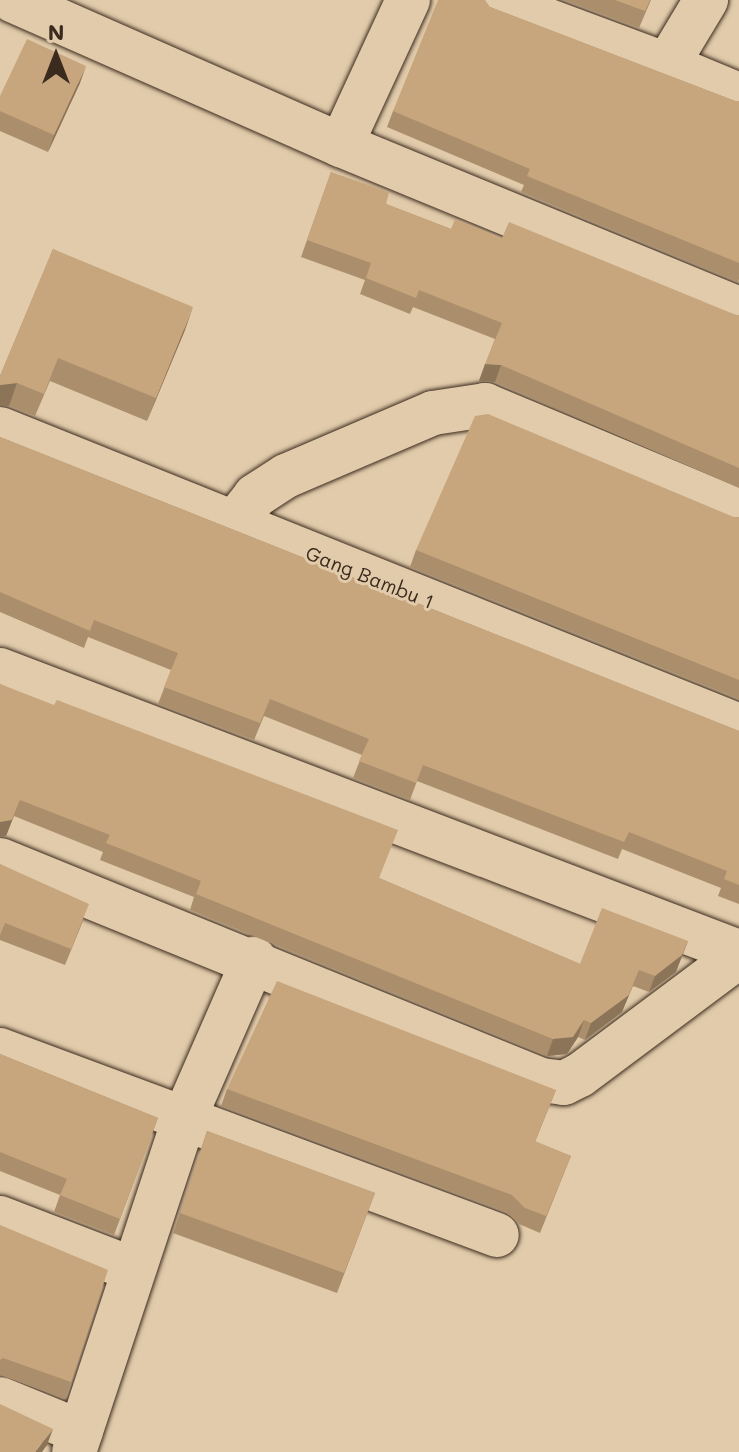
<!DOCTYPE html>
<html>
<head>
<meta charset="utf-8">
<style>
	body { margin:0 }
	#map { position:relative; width:739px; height:1452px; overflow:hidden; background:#e1cbaa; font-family:Mali,sans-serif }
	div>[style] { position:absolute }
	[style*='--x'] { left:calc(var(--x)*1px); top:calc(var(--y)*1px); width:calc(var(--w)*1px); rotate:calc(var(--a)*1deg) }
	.roads { filter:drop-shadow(0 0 2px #3b2a1e) drop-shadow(0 0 2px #3b2a1e) }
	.minor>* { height:44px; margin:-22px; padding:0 22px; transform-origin:22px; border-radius:22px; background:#e1cbaa }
	.wall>* { inset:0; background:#ab8f6c }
	.shaded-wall>* { inset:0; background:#8b7458 }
	.building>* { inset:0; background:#c7a67e }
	span { translate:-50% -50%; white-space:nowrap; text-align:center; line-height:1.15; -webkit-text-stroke:6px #e1cbaa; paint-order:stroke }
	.street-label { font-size:20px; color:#3b2a1e }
	.north { position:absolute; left:16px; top:16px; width:80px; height:80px; -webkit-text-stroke:6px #e1cbaa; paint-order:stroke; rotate:0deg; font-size:22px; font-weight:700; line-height:32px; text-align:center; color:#3b2a1e }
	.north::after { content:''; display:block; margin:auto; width:28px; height:36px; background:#3b2a1e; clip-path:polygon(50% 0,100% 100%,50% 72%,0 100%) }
</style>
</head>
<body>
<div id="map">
	<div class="roads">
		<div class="minor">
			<i style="--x:12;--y:0;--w:360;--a:23.8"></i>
			<i style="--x:341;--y:145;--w:430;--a:22.4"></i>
			<i style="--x:493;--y:0;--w:186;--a:20.5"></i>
			<i style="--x:667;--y:65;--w:76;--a:-59"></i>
			<i style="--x:667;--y:65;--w:78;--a:22.6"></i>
			<i style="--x:341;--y:145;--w:160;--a:-65.2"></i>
			<i style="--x:0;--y:429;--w:796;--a:21.89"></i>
			<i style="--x:235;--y:522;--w:33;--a:-52"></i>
			<i style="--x:255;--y:496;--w:37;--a:-33"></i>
			<i style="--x:286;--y:476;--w:160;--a:-23.2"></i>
			<i style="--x:433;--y:413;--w:53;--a:-8.7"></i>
			<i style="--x:485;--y:405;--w:275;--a:22.7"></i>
			<i style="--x:0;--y:670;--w:791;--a:20.89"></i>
			<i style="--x:0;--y:860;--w:584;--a:22.13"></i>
			<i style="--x:541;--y:1080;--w:23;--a:7"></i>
			<i style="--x:564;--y:1083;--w:18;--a:-27"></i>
			<i style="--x:580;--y:1075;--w:199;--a:-36.8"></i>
			<i style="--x:0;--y:1050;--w:530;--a:20.42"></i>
			<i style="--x:0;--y:1218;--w:142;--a:21.1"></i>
			<i style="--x:0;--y:1399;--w:87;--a:22.2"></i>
			<i style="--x:74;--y:1452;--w:351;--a:-71.7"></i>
			<i style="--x:184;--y:1119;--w:175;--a:-66.4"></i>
		</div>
	</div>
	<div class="wall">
		<i style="clip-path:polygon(564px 0,651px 0,639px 28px)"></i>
		<i style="clip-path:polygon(490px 7px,735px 101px,739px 101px,739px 279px,738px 282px,521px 192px,524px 185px,387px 127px,393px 111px)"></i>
		<i style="clip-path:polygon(80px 83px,48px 152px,0 131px,0 96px)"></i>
		<i style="clip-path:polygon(331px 172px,386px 204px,451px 229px,502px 238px,736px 315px,739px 315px,739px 488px,495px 382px,479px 381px,495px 339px,413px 307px,410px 314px,360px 294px,365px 280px,301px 257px)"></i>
		<i style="clip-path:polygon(53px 249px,185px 330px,147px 421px,50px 381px,35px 416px,9px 406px,0 406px,0 376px)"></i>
		<i style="clip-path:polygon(0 437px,739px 731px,739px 904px,718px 896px,721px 888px,622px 849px,618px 859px,417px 781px,410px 800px,353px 778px,362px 755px,264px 716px,254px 740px,158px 704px,171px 670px,88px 637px,84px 648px,0 612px)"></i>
		<i style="clip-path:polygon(739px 517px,739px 699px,410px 567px,416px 550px)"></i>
		<i style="clip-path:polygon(0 684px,379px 878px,580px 964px,676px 972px,649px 992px,633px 986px,622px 1012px,585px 1040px,578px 1037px,567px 1054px,547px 1056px,190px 910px,194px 897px,100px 860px,103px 852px,14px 816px,6px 836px)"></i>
		<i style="clip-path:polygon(0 864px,83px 921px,65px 965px,0 940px)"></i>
		<i style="clip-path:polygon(0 1054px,158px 1118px,114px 1235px,54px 1212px,60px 1195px,0 1171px)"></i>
		<i style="clip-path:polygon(227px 1089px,556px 1090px,535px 1142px,571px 1156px,540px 1233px,519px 1224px,506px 1212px,221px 1106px)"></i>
		<i style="clip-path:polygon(207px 1131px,375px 1193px,337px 1293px,173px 1233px)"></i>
		<i style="clip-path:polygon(0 1225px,71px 1382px,65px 1399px,0 1375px)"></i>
	</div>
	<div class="shaded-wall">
		<i style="clip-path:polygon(86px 66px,80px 83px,48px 152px,54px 135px)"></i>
		<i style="clip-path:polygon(193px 307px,185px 330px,147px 421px,156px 398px)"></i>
		<i style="clip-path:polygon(485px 364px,501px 365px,495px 382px,479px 381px)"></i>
		<i style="clip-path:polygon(17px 383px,9px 406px,0 406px,0 385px)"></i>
		<i style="clip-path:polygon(20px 800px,6px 836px,0 837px,0 822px)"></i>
		<i style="clip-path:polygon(688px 941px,676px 972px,649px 992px,655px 976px)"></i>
		<i style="clip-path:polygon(639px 970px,622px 1012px,585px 1040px,591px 1023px)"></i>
		<i style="clip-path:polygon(584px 1020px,578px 1037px,567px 1054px,547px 1056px,553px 1039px)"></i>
		<i style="clip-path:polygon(53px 1429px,47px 1445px,42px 1452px,35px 1452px)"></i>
	</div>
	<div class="building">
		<i style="clip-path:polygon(438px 0,485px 0,490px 7px,735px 101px,739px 101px,739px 263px,527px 176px,530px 169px,393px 111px)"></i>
		<i style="clip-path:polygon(615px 0,650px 0,645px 11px)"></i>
		<i style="clip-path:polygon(27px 39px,86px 66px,54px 135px,0 111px,0 96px)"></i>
		<i style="clip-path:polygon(331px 172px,389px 192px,386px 204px,451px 229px,455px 219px,502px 238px,509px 222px,736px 315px,739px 315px,739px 468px,501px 365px,485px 364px,502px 323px,419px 290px,416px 298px,366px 278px,371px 263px,307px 240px)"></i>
		<i style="clip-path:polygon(53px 249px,193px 307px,156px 398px,58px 358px,44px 394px,17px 383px,0 385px,0 376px)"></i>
		<i style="clip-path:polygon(488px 414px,736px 518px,739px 517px,739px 680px,416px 550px,475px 416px)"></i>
		<i style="clip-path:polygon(0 437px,739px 731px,739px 885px,724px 879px,727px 871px,629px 832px,624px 842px,423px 765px,416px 783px,359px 761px,369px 739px,270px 699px,260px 723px,164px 687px,178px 653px,94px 620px,90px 631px,0 592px)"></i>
		<i style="clip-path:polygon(0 684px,54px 705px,57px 700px,398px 830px,379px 878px,580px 964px,602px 908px,688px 941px,682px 955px,655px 976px,639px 970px,629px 995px,591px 1023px,584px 1020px,573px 1037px,553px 1039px,196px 894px,201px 881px,106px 843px,110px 835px,20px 800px,12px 820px,0 822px)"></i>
		<i style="clip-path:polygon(0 864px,89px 904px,71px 949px,5px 923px,0 935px)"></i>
		<i style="clip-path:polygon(277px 981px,556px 1090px,535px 1141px,571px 1156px,546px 1216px,525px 1208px,512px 1195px,227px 1089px)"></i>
		<i style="clip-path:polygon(0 1054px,158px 1118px,120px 1219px,60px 1195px,67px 1179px,0 1152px)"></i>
		<i style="clip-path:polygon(207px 1131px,375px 1193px,344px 1273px,180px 1213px)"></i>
		<i style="clip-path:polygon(0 1225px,108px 1270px,71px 1382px,3px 1358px,0 1360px)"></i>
		<i style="clip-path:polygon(0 1404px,53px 1429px,35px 1452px,0 1452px)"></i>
	</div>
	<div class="street-label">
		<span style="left:370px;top:577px;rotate:22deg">Gang Bambu 1</span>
	</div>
	<div class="north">N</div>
</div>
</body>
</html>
